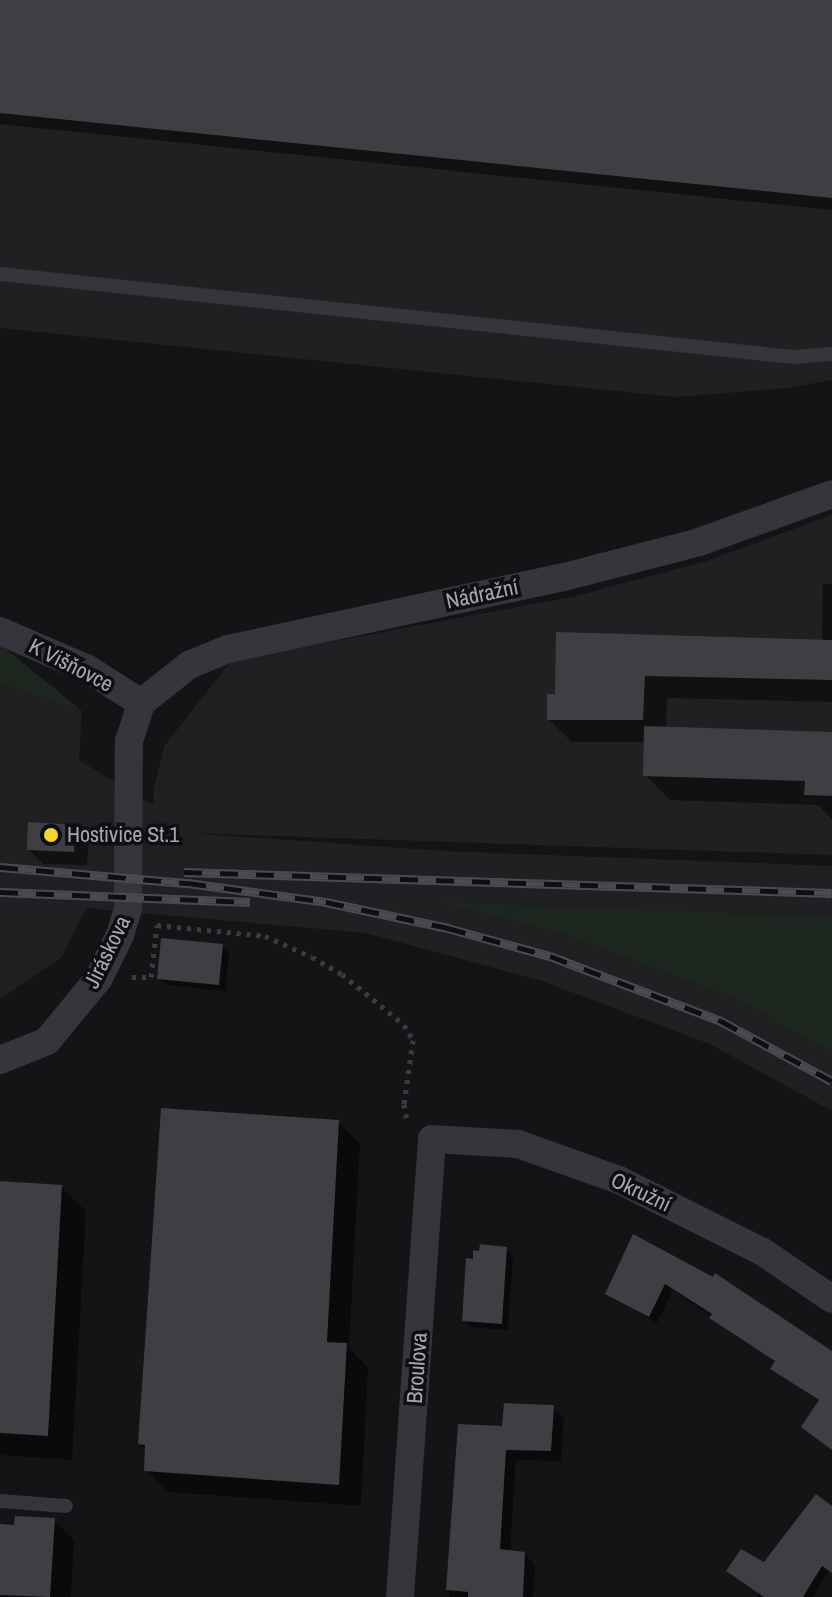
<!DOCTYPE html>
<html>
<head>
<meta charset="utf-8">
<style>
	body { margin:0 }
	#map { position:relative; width:832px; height:1597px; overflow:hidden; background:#141416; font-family:"Archivo Narrow",sans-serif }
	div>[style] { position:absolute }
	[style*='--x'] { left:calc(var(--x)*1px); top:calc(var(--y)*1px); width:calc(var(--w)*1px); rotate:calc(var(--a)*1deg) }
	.built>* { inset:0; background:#202023 }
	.green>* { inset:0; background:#1e2620 }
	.shadow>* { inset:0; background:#0007 }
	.building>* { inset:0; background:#3e3e43 }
	.path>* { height:5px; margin-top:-2.5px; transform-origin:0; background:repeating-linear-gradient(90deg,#3b3b42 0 4px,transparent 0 10px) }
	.lane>* { height:14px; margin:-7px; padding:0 7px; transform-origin:7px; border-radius:7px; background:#35353b }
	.street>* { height:28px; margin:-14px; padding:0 14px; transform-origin:14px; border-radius:14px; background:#35353b }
	.rail>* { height:9px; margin-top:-4.5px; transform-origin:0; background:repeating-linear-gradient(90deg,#0f0f11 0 18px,#4a4a52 0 36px); box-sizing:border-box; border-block:2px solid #4a4a52 }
	.dots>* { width:22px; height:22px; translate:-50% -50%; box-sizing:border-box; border:4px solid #0f0f11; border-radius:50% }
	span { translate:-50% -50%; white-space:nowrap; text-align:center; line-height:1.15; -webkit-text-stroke:7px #0f0f11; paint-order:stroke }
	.street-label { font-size:22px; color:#a5a7b6 }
	.poi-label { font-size:22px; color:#a5a7b6 }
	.left { translate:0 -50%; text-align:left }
</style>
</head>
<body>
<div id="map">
	<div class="built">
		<i style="clip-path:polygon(0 0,832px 0,832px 380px,788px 388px,675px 397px,0 328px)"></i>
		<i style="clip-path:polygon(832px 515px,832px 855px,189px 833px,445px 851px,832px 866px,832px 917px,449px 904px,558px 932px,732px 997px,832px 1052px,832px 1111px,710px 1044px,542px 981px,366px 933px,86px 908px,62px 957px,0 999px,0 683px,82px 711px,79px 760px,154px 806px,153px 792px,165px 745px,232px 660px,572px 597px,707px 561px)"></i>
	</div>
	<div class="green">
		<i style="clip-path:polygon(0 644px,82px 711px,0 683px)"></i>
		<i style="clip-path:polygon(444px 903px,832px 917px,832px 1052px,732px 997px,558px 932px)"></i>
	</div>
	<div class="shadow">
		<i style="clip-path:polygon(0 0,832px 0,832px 210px,0 124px)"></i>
		<i style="clip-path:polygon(823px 584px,832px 584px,832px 702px,667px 698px,666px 728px,832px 734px,832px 819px,818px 805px,670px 800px,645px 775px,645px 742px,572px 742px,549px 720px,557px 696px,558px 634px,822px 642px)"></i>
		<i style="clip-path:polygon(75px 827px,89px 840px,87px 865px,43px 864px,29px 850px)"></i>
		<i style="clip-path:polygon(222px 946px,229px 953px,226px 991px,166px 985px,159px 978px)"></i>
		<i style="clip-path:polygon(338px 1122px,360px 1144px,349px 1348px,368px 1367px,361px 1506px,168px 1492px,146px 1470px,147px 1450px,140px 1444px)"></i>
		<i style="clip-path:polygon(0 1183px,61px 1187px,86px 1211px,72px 1460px,0 1455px)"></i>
		<i style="clip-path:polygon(634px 1236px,713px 1280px,716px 1276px,832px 1353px,832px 1450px,811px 1434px,820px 1402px,781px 1376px,773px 1369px,777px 1362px,673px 1290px,657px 1323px,608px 1294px)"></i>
		<i style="clip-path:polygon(506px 1249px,513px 1256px,508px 1330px,470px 1327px,464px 1320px,474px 1261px)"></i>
		<i style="clip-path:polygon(553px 1407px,564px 1418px,561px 1461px,516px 1460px,510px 1552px,525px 1554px,535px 1565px,533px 1597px,449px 1597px,460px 1426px,504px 1428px)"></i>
		<i style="clip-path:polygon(832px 1509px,832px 1573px,829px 1571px,813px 1597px,757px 1597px,759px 1594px,729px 1571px,765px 1565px)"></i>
		<i style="clip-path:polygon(54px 1520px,74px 1540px,71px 1597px,0 1597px,0 1526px,16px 1527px)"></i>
	</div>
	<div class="building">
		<i style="clip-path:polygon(0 0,832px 0,832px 198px,0 113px)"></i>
		<i style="clip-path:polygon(556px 632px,832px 640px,832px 680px,645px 676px,643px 720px,547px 720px,547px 694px,555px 694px)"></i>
		<i style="clip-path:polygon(644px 726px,832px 732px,832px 796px,804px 795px,805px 781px,643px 776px)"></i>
		<i style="clip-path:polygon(28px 822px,75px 825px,74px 852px,27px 850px)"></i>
		<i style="clip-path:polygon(161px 938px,223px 944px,219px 985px,157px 979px)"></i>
		<i style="clip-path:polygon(161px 1108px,339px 1120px,327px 1342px,347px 1343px,339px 1485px,144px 1471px,145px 1445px,138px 1444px)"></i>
		<i style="clip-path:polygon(0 1181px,62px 1185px,48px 1436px,0 1433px)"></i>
		<i style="clip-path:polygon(633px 1234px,713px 1277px,715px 1273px,832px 1351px,832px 1450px,801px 1427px,819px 1400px,770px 1369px,775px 1361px,709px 1318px,712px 1314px,665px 1284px,649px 1317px,605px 1294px)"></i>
		<i style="clip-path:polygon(480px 1244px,507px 1247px,502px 1324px,462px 1321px,466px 1258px,473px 1259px,473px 1250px,479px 1251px)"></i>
		<i style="clip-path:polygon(504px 1403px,554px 1405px,551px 1451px,506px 1450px,500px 1549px,525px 1552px,523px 1597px,468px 1597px,468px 1592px,446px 1590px,458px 1424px,502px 1426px)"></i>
		<i style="clip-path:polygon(816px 1494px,832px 1506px,832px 1573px,822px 1566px,803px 1597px,764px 1597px,726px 1571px,741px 1549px,764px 1562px)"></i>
		<i style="clip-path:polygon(15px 1516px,55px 1518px,50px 1597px,0 1595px,0 1524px,14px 1525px)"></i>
	</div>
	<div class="path">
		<i style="--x:132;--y:977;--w:19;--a:0"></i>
		<i style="--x:151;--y:977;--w:52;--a:-83.4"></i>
		<i style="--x:157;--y:925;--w:109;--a:5.8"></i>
		<i style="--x:265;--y:936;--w:51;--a:24.1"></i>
		<i style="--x:312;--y:957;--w:34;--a:30"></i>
		<i style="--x:342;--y:974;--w:80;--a:39.4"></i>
		<i style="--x:404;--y:1025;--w:17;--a:59"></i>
		<i style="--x:413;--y:1040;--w:65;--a:98"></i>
		<i style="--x:404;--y:1104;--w:17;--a:80"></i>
	</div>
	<div class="lane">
		<i style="--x:0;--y:274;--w:798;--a:5.97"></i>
		<i style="--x:794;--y:357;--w:38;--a:-5"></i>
		<i style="--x:0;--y:1501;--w:66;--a:4.3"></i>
	</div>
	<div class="street">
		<i style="--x:0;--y:631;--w:96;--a:23.4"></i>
		<i style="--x:88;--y:669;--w:63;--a:32.7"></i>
		<i style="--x:141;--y:703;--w:61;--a:-38.4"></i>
		<i style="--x:189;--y:665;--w:42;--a:-22.3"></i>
		<i style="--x:228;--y:649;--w:348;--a:-12.1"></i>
		<i style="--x:568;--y:576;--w:135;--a:-14.5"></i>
		<i style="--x:699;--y:542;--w:141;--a:-19.8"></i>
		<i style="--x:0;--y:1060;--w:51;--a:-22"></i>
		<i style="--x:47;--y:1041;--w:82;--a:-50.5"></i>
		<i style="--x:99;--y:978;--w:48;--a:-64"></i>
		<i style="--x:120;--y:935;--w:28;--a:-73"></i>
		<i style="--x:128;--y:908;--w:167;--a:-89.7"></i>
		<i style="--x:129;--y:741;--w:40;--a:-72"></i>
		<i style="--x:400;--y:1597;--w:459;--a:-86"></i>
		<i style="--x:432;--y:1139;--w:86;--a:3.3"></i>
		<i style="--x:518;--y:1144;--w:107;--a:19.6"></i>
		<i style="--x:619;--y:1180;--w:161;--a:26.6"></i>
		<i style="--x:763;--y:1252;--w:83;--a:34.3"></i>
	</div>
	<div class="rail">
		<i style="--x:0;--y:867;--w:189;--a:4.9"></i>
		<i style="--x:188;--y:883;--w:139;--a:7.8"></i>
		<i style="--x:326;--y:902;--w:125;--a:12"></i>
		<i style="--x:448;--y:928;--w:106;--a:15.4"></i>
		<i style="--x:550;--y:956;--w:183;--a:20.8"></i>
		<i style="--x:721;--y:1021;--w:126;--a:28.4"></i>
		<i style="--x:184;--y:872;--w:648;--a:1.86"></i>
		<i style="--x:0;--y:892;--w:250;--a:2.3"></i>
	</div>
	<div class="dots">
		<i style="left:51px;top:835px;background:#f6d62c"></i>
	</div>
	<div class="street-label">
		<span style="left:482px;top:594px;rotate:-12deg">Nádražní</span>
		<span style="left:71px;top:665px;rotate:27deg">K Višňovce</span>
		<span style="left:107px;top:952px;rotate:-64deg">Jiráskova</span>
		<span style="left:641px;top:1192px;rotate:25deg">Okružní</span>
		<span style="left:417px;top:1368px;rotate:-86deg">Broulova</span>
	</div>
	<div class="poi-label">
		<span class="left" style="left:67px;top:835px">Hostivice St.1</span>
	</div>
</div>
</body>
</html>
